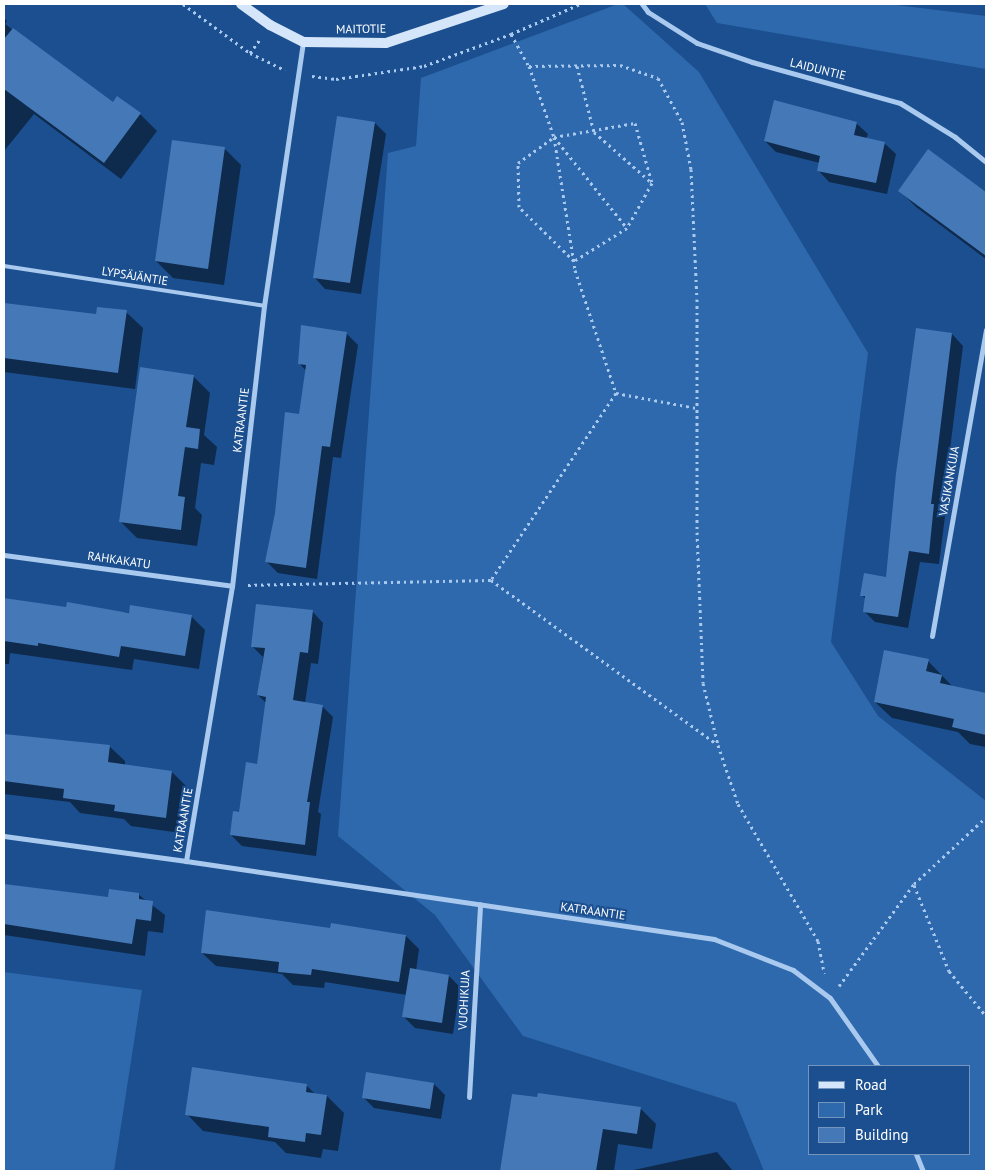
<!DOCTYPE html>
<html>
<head>
<meta charset="utf-8">
<style>
	body { margin:0 }
	#map { position:relative; width:990px; height:1175px; overflow:hidden; background:#1b4f8f; font-family:"PT Sans",sans-serif }
	div>[style] { position:absolute }
	[style*='--x'] { left:calc(var(--x)*1px); top:calc(var(--y)*1px); width:calc(var(--w)*1px); rotate:calc(var(--a)*1deg) }
	.green>* { inset:0; background:#2e69ad }
	.shadow>* { inset:0; background:#0007 }
	.building>* { inset:0; background:#4478b7 }
	.path>* { height:3px; margin-top:-1.5px; transform-origin:0; background:repeating-linear-gradient(90deg,#a9c9ee 0 2.5px,transparent 0 6.5px) }
	.lane>* { height:4px; margin:-2px; padding:0 2px; transform-origin:2px; border-radius:2px; background:#a9c9ee }
	.street>* { height:5px; margin:-2.5px; padding:0 2.5px; transform-origin:2.5px; border-radius:2.5px; background:#a9c9ee }
	.secondary>* { height:10px; margin:-5px; padding:0 5px; transform-origin:5px; border-radius:5px; background:#d6e6fa }
	span { translate:-50% -50%; white-space:nowrap; text-align:center; line-height:1.15; -webkit-text-stroke:4px #1b4f8f; paint-order:stroke }
	.street-label { font-size:12px; color:#fff }
	.frame { position:absolute; inset:0; border:5px solid #fff; pointer-events:none }
	.legend { position:absolute; left:808px; top:1065px; width:162px; height:90px; box-sizing:border-box; background:#1b4f8f; border:1px solid #7695bc; margin:0; padding:6px 9px; list-style:none; font-size:15px; color:#fff }
	.legend li { display:flex; align-items:center; gap:10px; height:25px }
	.legend b { width:25px; border:1px solid #7695bc }
</style>
</head>
<body>
<div id="map">
	<div class="green">
		<i style="clip-path:polygon(evenodd,618px 4px,623px 4px,699px 72px,868px 353px,831px 642px,878px 716px,986px 801px,986px 1171px,764px 1171px,736px 1103px,523px 1036px,435px 915px,338px 836px,388px 153px,416px 146px,421px 78px,618px 4px,809px 1066px,969px 1066px,969px 1154px,809px 1154px,809px 1066px)"></i>
		<i style="clip-path:polygon(705px 4px,888px 4px,986px 16px,986px 69px,717px 23px)"></i>
		<i style="clip-path:polygon(4px 972px,142px 990px,114px 1171px,4px 1171px)"></i>
	</div>
	<div class="shadow">
		<i style="clip-path:polygon(4px 18px,7px 21px,5px 24px,113px 104px,140px 114px,157px 131px,121px 179px,34px 114px,4px 151px)"></i>
		<i style="clip-path:polygon(375px 123px,386px 134px,361px 294px,325px 289px,314px 277px)"></i>
		<i style="clip-path:polygon(856px 123px,868px 134px,866px 139px,884px 143px,896px 154px,887px 194px,829px 182px,818px 170px,820px 163px,776px 152px,765px 141px)"></i>
		<i style="clip-path:polygon(225px 149px,241px 165px,224px 285px,173px 278px,156px 261px)"></i>
		<i style="clip-path:polygon(929px 151px,986px 192px,986px 259px,916px 207px,899px 190px)"></i>
		<i style="clip-path:polygon(4px 304px,97px 315px,126px 312px,143px 328px,135px 389px,4px 372px)"></i>
		<i style="clip-path:polygon(917px 329px,952px 334px,963px 346px,942px 513px,945px 516px,939px 564px,920px 562px,908px 628px,875px 622px,864px 611px,866px 600px,862px 595px,888px 579px)"></i>
		<i style="clip-path:polygon(346px 333px,358px 345px,341px 458px,333px 457px,317px 579px,278px 573px,267px 562px,300px 415px,306px 371px,300px 364px)"></i>
		<i style="clip-path:polygon(193px 376px,210px 393px,204px 435px,217px 447px,214px 465px,201px 463px,195px 508px,202px 515px,197px 546px,137px 538px,120px 521px)"></i>
		<i style="clip-path:polygon(4px 598px,67px 609px,191px 616px,205px 630px,199px 669px,134px 659px,132px 670px,10px 653px,9px 664px,4px 664px)"></i>
		<i style="clip-path:polygon(312px 611px,323px 623px,318px 664px,311px 663px,305px 703px,322px 706px,333px 717px,318px 812px,321px 814px,316px 856px,242px 846px,231px 835px,259px 765px,267px 704px,258px 695px,263px 657px,252px 646px)"></i>
		<i style="clip-path:polygon(928px 661px,953px 687px,986px 694px,986px 747px,970px 744px,958px 732px,892px 718px,875px 702px)"></i>
		<i style="clip-path:polygon(4px 735px,109px 746px,125px 761px,125px 765px,172px 772px,188px 788px,181px 833px,131px 826px,124px 819px,80px 813px,70px 802px,4px 794px)"></i>
		<i style="clip-path:polygon(4px 885px,109px 898px,139px 895px,165px 915px,163px 933px,148px 931px,145px 956px,4px 935px)"></i>
		<i style="clip-path:polygon(331px 929px,406px 936px,419px 949px,416px 971px,449px 976px,460px 987px,453px 1034px,415px 1028px,404px 1017px,407px 995px,325px 982px,324px 988px,293px 985px,282px 974px,216px 966px,202px 953px)"></i>
		<i style="clip-path:polygon(434px 1084px,445px 1095px,441px 1119px,374px 1108px,363px 1097px)"></i>
		<i style="clip-path:polygon(307px 1086px,316px 1095px,327px 1096px,344px 1113px,338px 1151px,323px 1149px,321px 1158px,286px 1153px,275px 1142px,203px 1131px,187px 1114px)"></i>
		<i style="clip-path:polygon(513px 1095px,640px 1108px,656px 1124px,652px 1149px,618px 1144px,614px 1171px,501px 1171px)"></i>
		<i style="clip-path:polygon(717px 1152px,733px 1171px,629px 1171px)"></i>
	</div>
	<div class="building">
		<i style="clip-path:polygon(13px 28px,113px 102px,117px 96px,141px 113px,104px 163px,4px 89px,4px 39px)"></i>
		<i style="clip-path:polygon(774px 100px,857px 122px,854px 135px,885px 142px,876px 183px,817px 171px,820px 156px,764px 141px)"></i>
		<i style="clip-path:polygon(337px 116px,375px 122px,350px 283px,313px 278px)"></i>
		<i style="clip-path:polygon(172px 140px,225px 147px,208px 269px,155px 261px)"></i>
		<i style="clip-path:polygon(928px 149px,986px 192px,986px 256px,898px 191px)"></i>
		<i style="clip-path:polygon(4px 303px,96px 314px,97px 307px,127px 310px,118px 373px,4px 358px)"></i>
		<i style="clip-path:polygon(301px 325px,347px 332px,330px 447px,322px 446px,306px 568px,265px 562px,275px 513px,285px 412px,299px 414px,306px 365px,298px 364px)"></i>
		<i style="clip-path:polygon(916px 328px,952px 333px,931px 504px,934px 504px,929px 554px,909px 551px,898px 617px,863px 612px,865px 596px,860px 596px,864px 573px,886px 577px,896px 473px)"></i>
		<i style="clip-path:polygon(140px 367px,194px 375px,186px 427px,200px 429px,198px 449px,185px 447px,178px 496px,185px 497px,181px 530px,119px 522px)"></i>
		<i style="clip-path:polygon(4px 598px,66px 607px,67px 602px,129px 613px,130px 605px,192px 615px,185px 656px,121px 646px,119px 657px,38px 643px,38px 646px,4px 641px)"></i>
		<i style="clip-path:polygon(256px 604px,313px 610px,308px 653px,300px 652px,293px 700px,323px 705px,307px 802px,310px 802px,305px 845px,230px 835px,233px 811px,239px 812px,246px 762px,257px 764px,266px 697px,257px 695px,265px 648px,251px 647px)"></i>
		<i style="clip-path:polygon(884px 650px,929px 659px,926px 671px,942px 675px,940px 683px,986px 693px,986px 735px,952px 727px,954px 719px,874px 702px)"></i>
		<i style="clip-path:polygon(4px 734px,110px 745px,108px 762px,172px 771px,166px 818px,114px 811px,115px 805px,63px 798px,64px 789px,4px 781px)"></i>
		<i style="clip-path:polygon(4px 884px,108px 897px,109px 889px,139px 893px,139px 899px,153px 901px,151px 921px,136px 919px,132px 944px,4px 924px)"></i>
		<i style="clip-path:polygon(206px 910px,330px 928px,331px 923px,406px 935px,399px 982px,312px 969px,311px 975px,278px 972px,279px 962px,201px 953px)"></i>
		<i style="clip-path:polygon(410px 968px,449px 975px,442px 1023px,402px 1017px)"></i>
		<i style="clip-path:polygon(192px 1067px,307px 1084px,306px 1092px,327px 1095px,321px 1135px,306px 1133px,305px 1142px,268px 1137px,269px 1127px,185px 1115px)"></i>
		<i style="clip-path:polygon(366px 1072px,434px 1083px,430px 1109px,362px 1098px)"></i>
		<i style="clip-path:polygon(538px 1093px,641px 1107px,637px 1134px,603px 1129px,596px 1171px,500px 1171px,512px 1094px,537px 1097px)"></i>
	</div>
	<div class="path">
		<i style="--x:183;--y:4;--w:83;--a:36.2"></i>
		<i style="--x:250;--y:53;--w:39;--a:26"></i>
		<i style="--x:511;--y:34;--w:37;--a:61"></i>
		<i style="--x:529;--y:66;--w:91;--a:-0.6"></i>
		<i style="--x:620;--y:65;--w:40;--a:18.9"></i>
		<i style="--x:658;--y:78;--w:50;--a:61.4"></i>
		<i style="--x:682;--y:122;--w:48;--a:79.2"></i>
		<i style="--x:691;--y:169;--w:130;--a:87.4"></i>
		<i style="--x:697;--y:299;--w:233;--a:90"></i>
		<i style="--x:697;--y:532;--w:151;--a:87.7"></i>
		<i style="--x:703;--y:683;--w:64;--a:76.4"></i>
		<i style="--x:718;--y:745;--w:62;--a:71.3"></i>
		<i style="--x:738;--y:804;--w:159;--a:59.7"></i>
		<i style="--x:818;--y:941;--w:33;--a:79"></i>
		<i style="--x:250;--y:53;--w:17;--a:-54"></i>
		<i style="--x:529;--y:66;--w:75;--a:70.6"></i>
		<i style="--x:554;--y:137;--w:135;--a:81"></i>
		<i style="--x:575;--y:270;--w:130;--a:71.6"></i>
		<i style="--x:616;--y:393;--w:81;--a:10.6"></i>
		<i style="--x:577;--y:66;--w:68;--a:75.6"></i>
		<i style="--x:594;--y:132;--w:77;--a:41.3"></i>
		<i style="--x:652;--y:183;--w:51;--a:119.1"></i>
		<i style="--x:312;--y:76;--w:24;--a:7"></i>
		<i style="--x:336;--y:79;--w:89;--a:-8.4"></i>
		<i style="--x:424;--y:66;--w:93;--a:-20.2"></i>
		<i style="--x:511;--y:34;--w:75;--a:-23.5"></i>
		<i style="--x:554;--y:137;--w:117;--a:51.3"></i>
		<i style="--x:627;--y:228;--w:62;--a:148.1"></i>
		<i style="--x:574;--y:261;--w:77;--a:-135.5"></i>
		<i style="--x:519;--y:207;--w:44;--a:-91.3"></i>
		<i style="--x:518;--y:163;--w:44;--a:-35.8"></i>
		<i style="--x:554;--y:137;--w:82;--a:-9.8"></i>
		<i style="--x:635;--y:123;--w:62;--a:74.2"></i>
		<i style="--x:616;--y:393;--w:225;--a:123.8"></i>
		<i style="--x:491;--y:580;--w:279;--a:36"></i>
		<i style="--x:248;--y:585;--w:243;--a:-1.2"></i>
		<i style="--x:914;--y:885;--w:93;--a:67.9"></i>
		<i style="--x:949;--y:971;--w:58;--a:50.6"></i>
		<i style="--x:839;--y:986;--w:127;--a:-53.7"></i>
		<i style="--x:914;--y:884;--w:98;--a:-42.9"></i>
	</div>
	<div class="lane">
		<i style="--x:4;--y:266;--w:263;--a:8.7"></i>
	</div>
	<div class="street">
		<i style="--x:642;--y:4;--w:10;--a:53"></i>
		<i style="--x:648;--y:12;--w:58;--a:32.3"></i>
		<i style="--x:697;--y:43;--w:58;--a:19.1"></i>
		<i style="--x:752;--y:62;--w:154;--a:15.5"></i>
		<i style="--x:900;--y:103;--w:65;--a:31.7"></i>
		<i style="--x:955;--y:137;--w:40;--a:39"></i>
		<i style="--x:303;--y:42;--w:267;--a:98.4"></i>
		<i style="--x:264;--y:306;--w:282;--a:96.5"></i>
		<i style="--x:232;--y:586;--w:279;--a:99.5"></i>
		<i style="--x:186;--y:861;--w:534;--a:8.4"></i>
		<i style="--x:714;--y:939;--w:85;--a:21.4"></i>
		<i style="--x:793;--y:970;--w:46;--a:37.1"></i>
		<i style="--x:830;--y:998;--w:83;--a:54.8"></i>
		<i style="--x:4;--y:555;--w:230;--a:7.7"></i>
		<i style="--x:932;--y:636;--w:311;--a:-80"></i>
		<i style="--x:4;--y:836;--w:184;--a:7.8"></i>
		<i style="--x:469;--y:1097;--w:193;--a:-86.7"></i>
		<i style="--x:916;--y:1154;--w:18;--a:68"></i>
	</div>
	<div class="secondary">
		<i style="--x:241;--y:4;--w:36;--a:36"></i>
		<i style="--x:270;--y:25;--w:38;--a:27"></i>
		<i style="--x:304;--y:42;--w:82;--a:0.7"></i>
		<i style="--x:386;--y:43;--w:124;--a:-18.3"></i>
	</div>
	<div class="street-label">
		<span style="left:361px;top:29px;rotate:-1deg">MAITOTIE</span>
		<span style="left:818px;top:69px;rotate:14deg">LAIDUNTIE</span>
		<span style="left:135px;top:276px;rotate:9deg">LYPSÄJÄNTIE</span>
		<span style="left:241px;top:420px;rotate:-83deg">KATRAANTIE</span>
		<span style="left:949px;top:481px;rotate:-80deg">VASIKANKUJA</span>
		<span style="left:119px;top:560px;rotate:8deg">RAHKAKATU</span>
		<span style="left:183px;top:820px;rotate:-80deg">KATRAANTIE</span>
		<span style="left:593px;top:911px;rotate:8deg">KATRAANTIE</span>
		<span style="left:464px;top:1000px;rotate:-87deg">VUOHIKUJA</span>
	</div>
	<div class="frame"></div>
	<ul class="legend">
	<li><b style="height:6px;background:#d6e6fa"></b>Road</li>
	<li><b style="height:14px;background:#2e69ad"></b>Park</li>
	<li><b style="height:14px;background:#4478b7"></b>Building</li>
	</ul>
</div>
</body>
</html>
